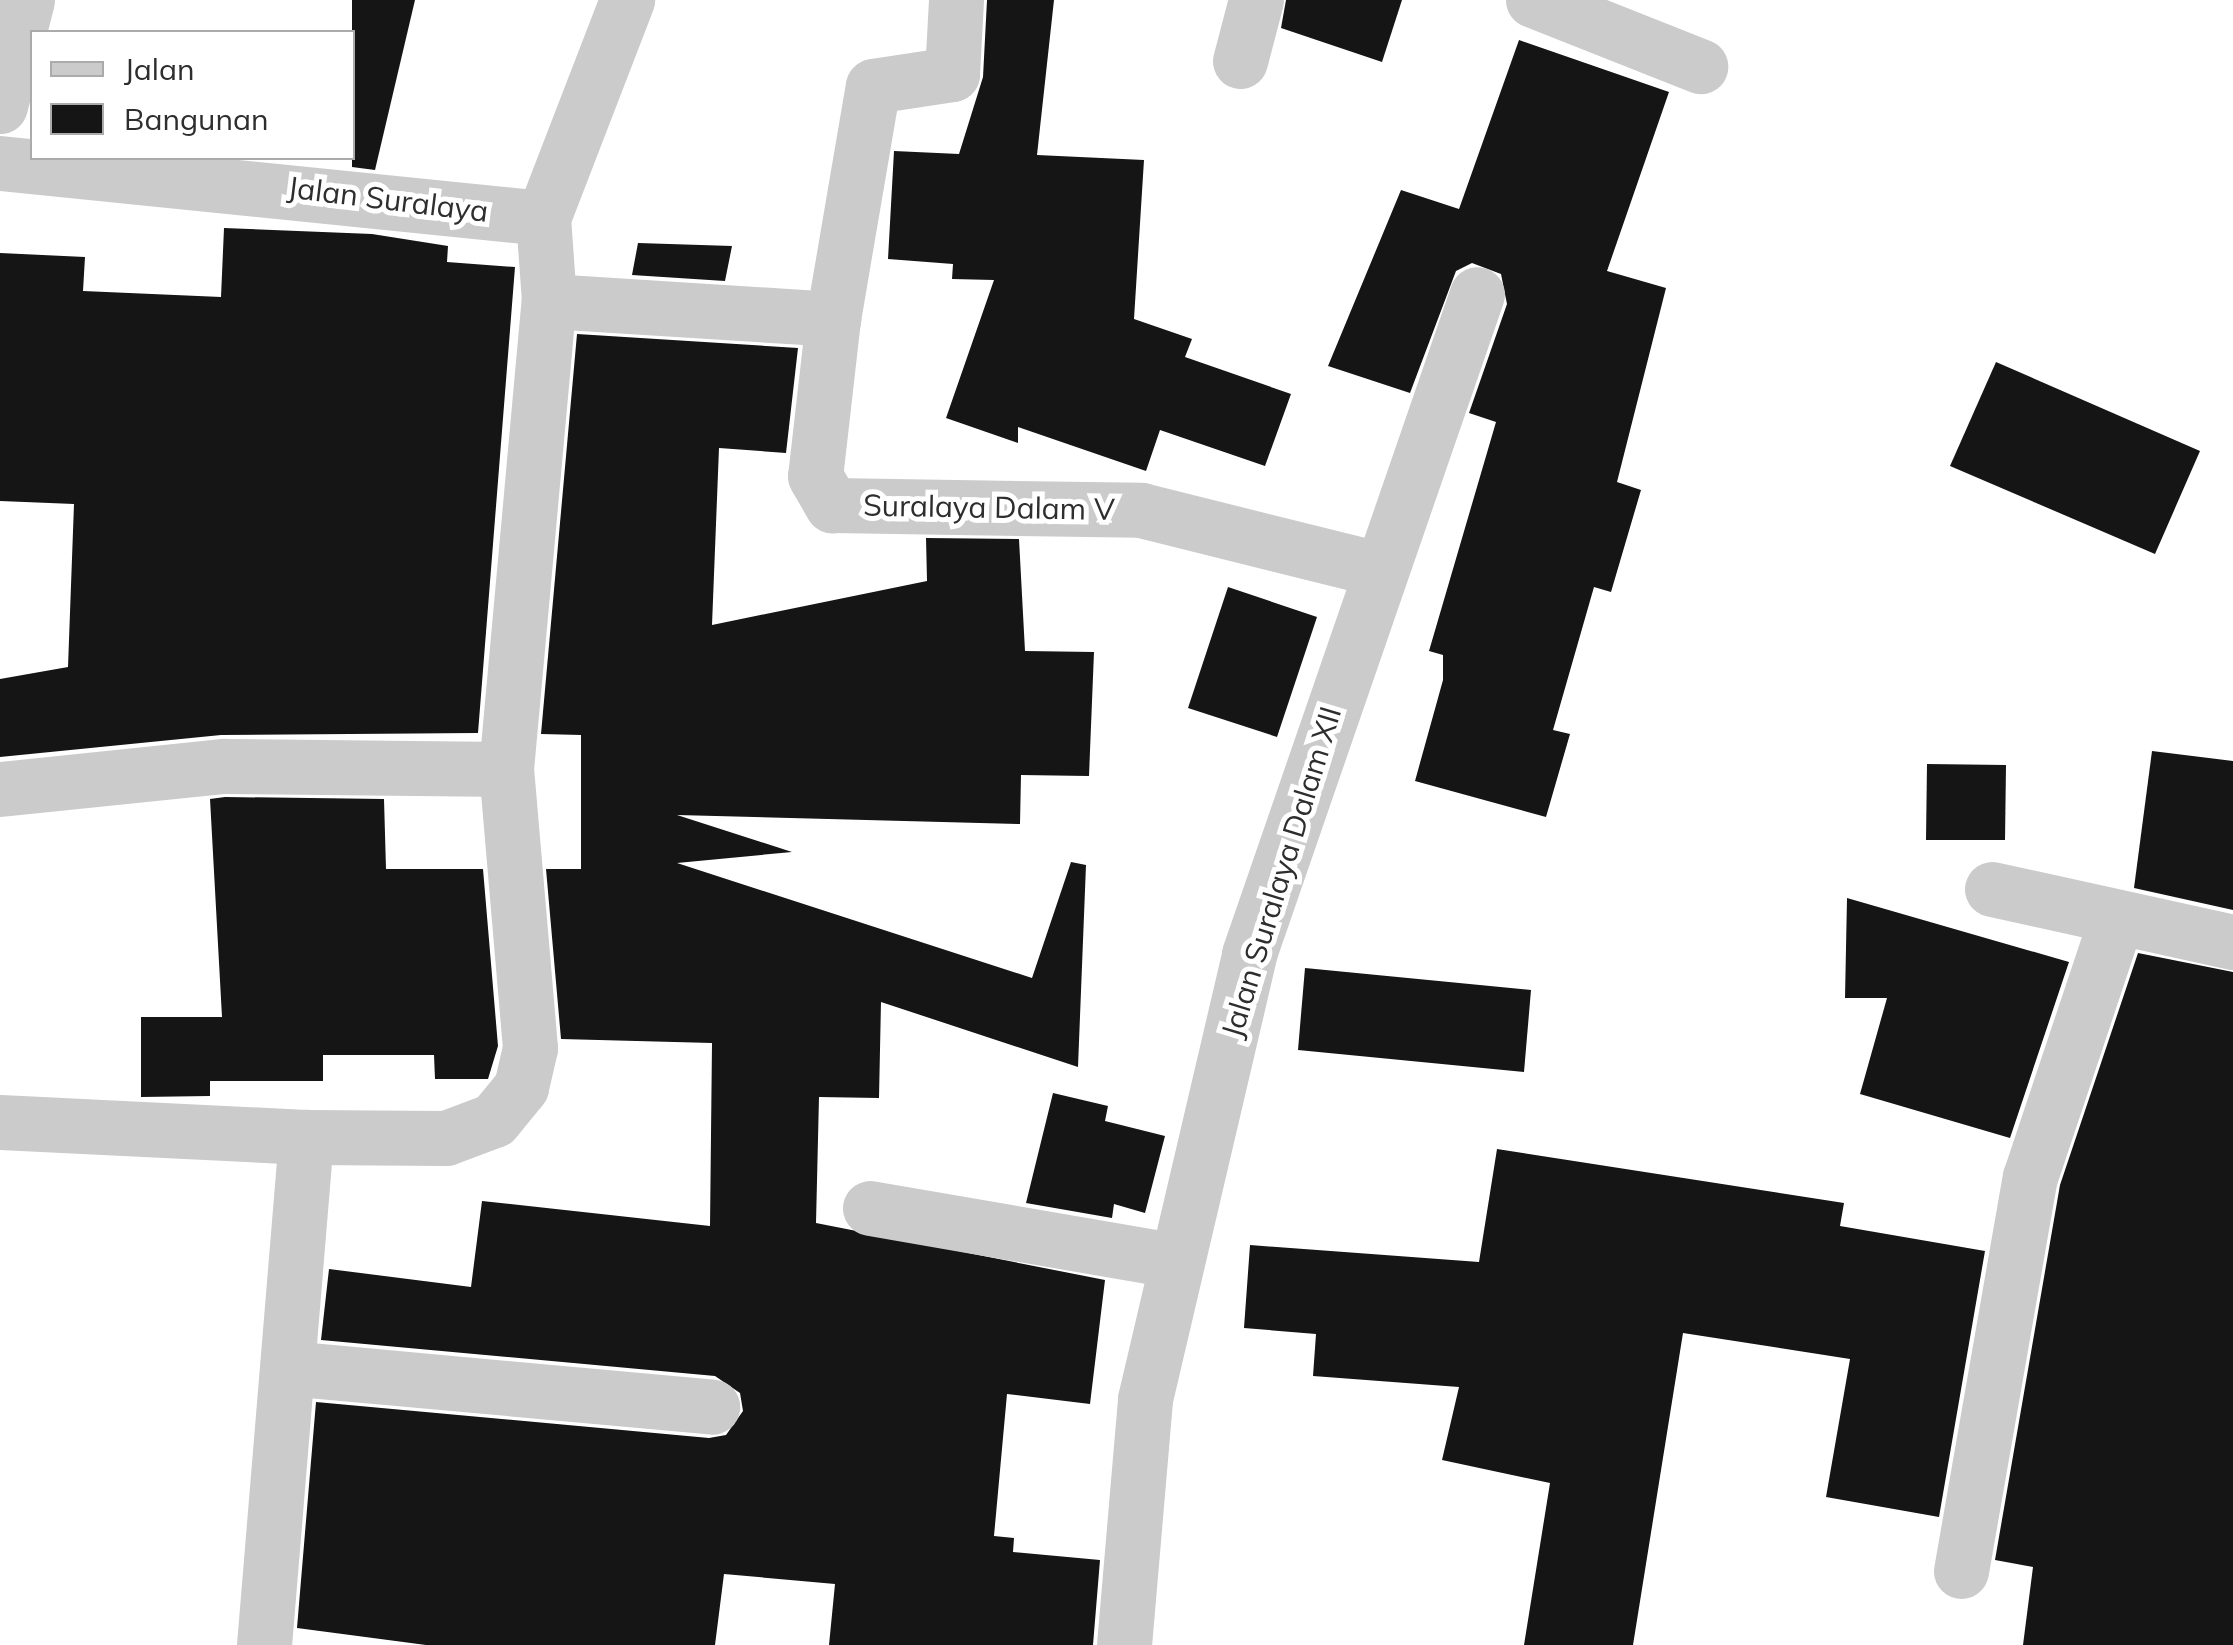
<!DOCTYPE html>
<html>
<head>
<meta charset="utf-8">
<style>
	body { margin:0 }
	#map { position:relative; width:2233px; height:1645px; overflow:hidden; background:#fff; font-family:Mulish,sans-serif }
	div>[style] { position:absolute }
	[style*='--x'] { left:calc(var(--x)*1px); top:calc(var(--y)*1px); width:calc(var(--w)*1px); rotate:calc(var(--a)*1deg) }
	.building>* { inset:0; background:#151515 }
	.street>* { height:55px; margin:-27.5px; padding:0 27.5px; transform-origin:27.5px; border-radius:27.5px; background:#cbcbcb }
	span { translate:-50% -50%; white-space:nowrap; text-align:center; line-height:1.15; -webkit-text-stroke:10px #fff; paint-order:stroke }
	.street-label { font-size:30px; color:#2e2e2e }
	.legend { position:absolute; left:30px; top:30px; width:325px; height:130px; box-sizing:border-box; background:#fff; border:2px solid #ababab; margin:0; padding:12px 18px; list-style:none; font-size:30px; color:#2e2e2e }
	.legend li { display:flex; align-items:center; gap:20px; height:50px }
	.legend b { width:50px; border:2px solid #ababab }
</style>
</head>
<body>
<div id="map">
	<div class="building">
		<i style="clip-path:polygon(352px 0,415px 0,375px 170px,352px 167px)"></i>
		<i style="clip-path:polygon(987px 0,1054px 0,1037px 155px,1144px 160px,1134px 319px,1192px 339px,1185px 357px,1291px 394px,1265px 466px,1160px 430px,1146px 471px,1018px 427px,1018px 443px,946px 418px,994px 280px,952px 279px,953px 264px,888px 259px,894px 151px,959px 154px,983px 77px)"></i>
		<i style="clip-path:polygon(1286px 0,1402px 0,1382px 62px,1281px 28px)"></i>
		<i style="clip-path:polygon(1519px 40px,1669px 92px,1607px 271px,1666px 288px,1617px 482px,1641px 490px,1611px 592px,1594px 587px,1553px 730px,1570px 734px,1546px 817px,1415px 781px,1443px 680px,1443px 655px,1429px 651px,1496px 422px,1469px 413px,1507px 304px,1501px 274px,1472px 263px,1456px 271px,1410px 393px,1328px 366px,1401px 190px,1459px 209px)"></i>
		<i style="clip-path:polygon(224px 228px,372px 234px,448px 246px,447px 262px,515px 267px,478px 733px,221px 735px,0 757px,0 679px,68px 667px,74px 504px,0 501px,0 253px,85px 257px,83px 291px,221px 297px)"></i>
		<i style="clip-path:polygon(638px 243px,732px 246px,725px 281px,632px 275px)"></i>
		<i style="clip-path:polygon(577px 334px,798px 348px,786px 453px,719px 448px,712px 625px,927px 581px,926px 538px,1019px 539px,1025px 651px,1094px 652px,1089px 776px,1021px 775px,1020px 824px,677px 815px,792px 852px,677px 863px,1032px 978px,1071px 862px,1086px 865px,1078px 1067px,881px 1002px,879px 1098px,819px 1097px,816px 1223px,1105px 1280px,1090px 1404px,1007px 1394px,994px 1536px,1014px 1538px,1013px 1552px,1100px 1560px,1093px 1645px,829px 1645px,835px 1584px,724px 1574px,715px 1645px,426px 1645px,297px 1628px,316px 1402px,709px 1438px,726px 1435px,743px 1411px,740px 1393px,715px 1376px,321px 1340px,329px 1269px,471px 1287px,482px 1201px,710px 1226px,712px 1043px,561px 1039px,546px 869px,581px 869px,581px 735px,541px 734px)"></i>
		<i style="clip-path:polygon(1996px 362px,2200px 451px,2155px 554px,1950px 466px)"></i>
		<i style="clip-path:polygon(1228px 587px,1317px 617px,1277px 737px,1188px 708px)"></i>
		<i style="clip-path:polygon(2152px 751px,2233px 761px,2233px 910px,2134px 888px)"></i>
		<i style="clip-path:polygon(1927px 764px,2006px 765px,2005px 840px,1926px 840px)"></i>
		<i style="clip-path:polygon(225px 797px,384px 799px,386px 869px,483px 869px,498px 1046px,488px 1079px,435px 1079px,434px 1055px,323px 1055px,323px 1081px,210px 1081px,210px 1096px,141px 1097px,141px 1017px,222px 1017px,210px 799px)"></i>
		<i style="clip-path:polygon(1847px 898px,2069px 962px,2010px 1138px,1860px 1094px,1887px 998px,1845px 998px)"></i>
		<i style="clip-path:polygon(2138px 953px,2233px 972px,2233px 1645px,2023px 1645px,2033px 1567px,1995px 1560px,2060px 1185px)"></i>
		<i style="clip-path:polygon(1305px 968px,1531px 990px,1524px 1072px,1298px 1050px)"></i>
		<i style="clip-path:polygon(1053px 1093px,1108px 1106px,1105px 1121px,1165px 1136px,1145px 1213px,1114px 1204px,1112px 1218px,1026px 1203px)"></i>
		<i style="clip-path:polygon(1497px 1149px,1844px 1203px,1840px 1226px,1985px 1251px,1939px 1517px,1826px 1497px,1850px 1359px,1683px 1333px,1633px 1645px,1524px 1645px,1550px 1483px,1442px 1460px,1459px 1387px,1313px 1376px,1316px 1334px,1244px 1328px,1250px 1245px,1479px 1262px)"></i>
	</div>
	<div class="street">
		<i style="--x:1533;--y:0;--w:180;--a:21.6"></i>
		<i style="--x:1240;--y:61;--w:63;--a:-75.3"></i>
		<i style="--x:0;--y:106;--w:109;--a:-75.7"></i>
		<i style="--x:0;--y:163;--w:546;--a:5.78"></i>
		<i style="--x:549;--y:301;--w:285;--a:3.6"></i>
		<i style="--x:833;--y:319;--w:158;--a:96.5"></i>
		<i style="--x:815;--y:476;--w:34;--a:60"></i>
		<i style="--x:832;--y:505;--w:309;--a:0.9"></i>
		<i style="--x:1141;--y:510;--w:243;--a:14"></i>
		<i style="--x:833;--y:319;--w:236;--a:-80.3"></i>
		<i style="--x:873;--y:86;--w:80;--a:-8.6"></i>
		<i style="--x:952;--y:74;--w:74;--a:-86.9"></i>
		<i style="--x:0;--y:789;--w:225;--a:-5.9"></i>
		<i style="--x:224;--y:766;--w:282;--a:0.6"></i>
		<i style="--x:1992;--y:889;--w:247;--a:12.4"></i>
		<i style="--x:0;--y:1122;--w:306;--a:2.8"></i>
		<i style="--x:870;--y:1208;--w:311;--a:9.8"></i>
		<i style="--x:287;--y:1368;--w:427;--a:5.2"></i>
		<i style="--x:1961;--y:1571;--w:400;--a:-80.1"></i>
		<i style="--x:2030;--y:1177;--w:268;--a:-71.5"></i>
		<i style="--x:264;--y:1645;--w:510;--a:-85.27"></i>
		<i style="--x:306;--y:1137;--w:140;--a:0.4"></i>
		<i style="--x:446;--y:1138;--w:51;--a:-20.6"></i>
		<i style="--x:494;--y:1120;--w:43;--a:-50.7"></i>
		<i style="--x:521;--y:1087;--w:40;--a:-77"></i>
		<i style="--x:530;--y:1048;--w:280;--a:-94.9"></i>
		<i style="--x:506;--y:769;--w:470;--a:-84.8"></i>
		<i style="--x:549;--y:301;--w:83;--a:-94.1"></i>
		<i style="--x:543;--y:218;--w:234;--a:-68.9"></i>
		<i style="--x:1124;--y:1645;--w:247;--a:-85.1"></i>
		<i style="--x:1145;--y:1399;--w:457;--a:-76.8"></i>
		<i style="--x:1249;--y:954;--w:698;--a:-70.94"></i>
	</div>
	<div class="street-label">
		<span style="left:388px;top:199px;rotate:7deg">Jalan Suralaya</span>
		<span style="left:989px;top:507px;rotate:1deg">Suralaya Dalam V</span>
		<span style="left:1281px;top:872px;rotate:-73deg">Jalan Suralaya Dalam XII</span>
	</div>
	<ul class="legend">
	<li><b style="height:12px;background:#cbcbcb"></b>Jalan</li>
	<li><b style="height:28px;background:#151515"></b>Bangunan</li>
	</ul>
</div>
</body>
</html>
